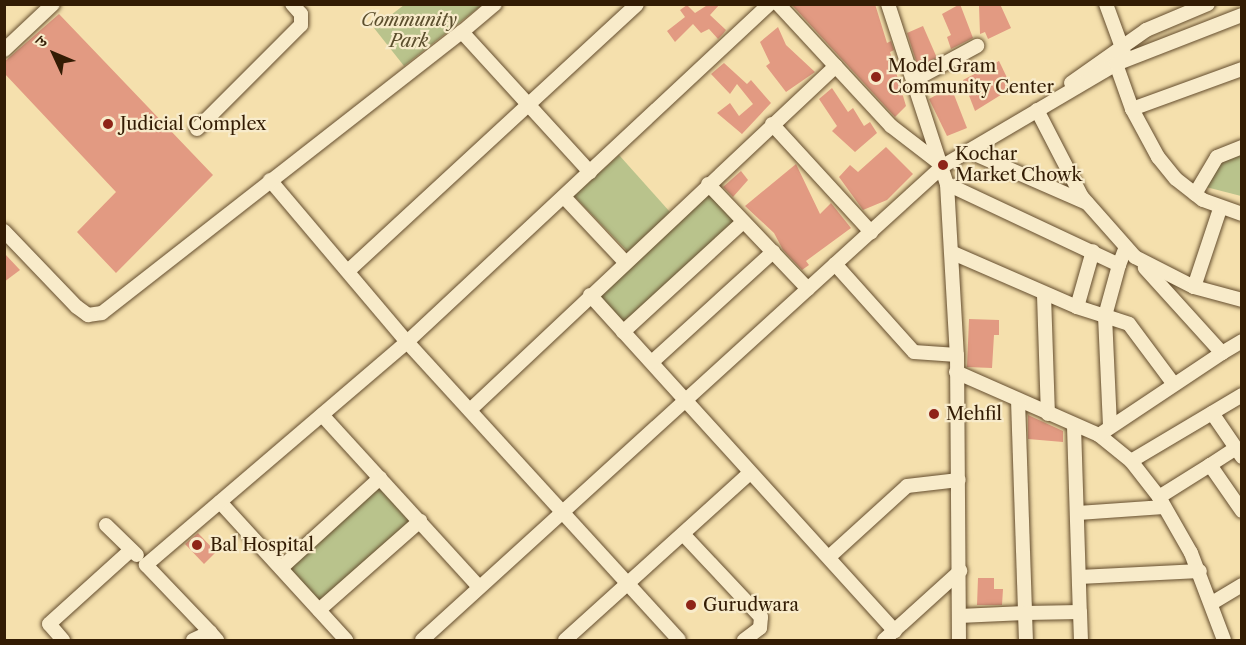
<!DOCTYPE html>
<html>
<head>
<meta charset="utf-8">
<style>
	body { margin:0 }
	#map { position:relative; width:1246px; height:645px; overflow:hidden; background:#f5e0ad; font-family:"Libre Caslon Text","Noto Serif Devanagari",serif }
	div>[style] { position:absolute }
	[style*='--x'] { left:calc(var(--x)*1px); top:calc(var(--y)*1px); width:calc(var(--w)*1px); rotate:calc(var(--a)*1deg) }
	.green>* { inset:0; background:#b9c38c }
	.building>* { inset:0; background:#e29a82 }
	.roads { filter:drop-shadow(0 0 2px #644d2e) drop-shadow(0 0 2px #644d2e) }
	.minor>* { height:14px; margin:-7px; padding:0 7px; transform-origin:7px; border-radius:7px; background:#f8ebca }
	.dots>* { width:16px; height:16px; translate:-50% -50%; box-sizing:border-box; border:3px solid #f8ebca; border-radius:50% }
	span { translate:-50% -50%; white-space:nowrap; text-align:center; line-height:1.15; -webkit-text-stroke:4.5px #f8ebca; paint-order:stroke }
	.park-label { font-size:18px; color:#5b4e2d; font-style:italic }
	.poi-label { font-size:18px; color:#331c04 }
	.left { translate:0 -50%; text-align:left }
	.frame { position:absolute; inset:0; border:6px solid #331c04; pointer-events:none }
	.north { position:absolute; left:24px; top:24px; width:60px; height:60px; -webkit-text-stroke:4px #f8ebca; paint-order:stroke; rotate:314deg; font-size:16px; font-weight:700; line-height:24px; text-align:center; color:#331c04 }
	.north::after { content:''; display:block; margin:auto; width:21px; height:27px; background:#331c04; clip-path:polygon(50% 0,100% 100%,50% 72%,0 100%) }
</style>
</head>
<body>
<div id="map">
	<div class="green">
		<i style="clip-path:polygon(404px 5px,404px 4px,482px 5px,404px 66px,374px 28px)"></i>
		<i style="clip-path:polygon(1241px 152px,1241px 196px,1206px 187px,1211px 168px)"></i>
		<i style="clip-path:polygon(619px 155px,670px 212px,629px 253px,574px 196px)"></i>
		<i style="clip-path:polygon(707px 188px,737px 220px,626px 329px,594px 295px)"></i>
		<i style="clip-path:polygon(378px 485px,412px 523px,324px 605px,288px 567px)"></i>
	</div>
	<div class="building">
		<i style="clip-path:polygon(709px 4px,720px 4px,710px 15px,726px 30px,723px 34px,718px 39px,709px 29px,701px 33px,693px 24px,675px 42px,667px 31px,685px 17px,680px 10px,687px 5px,695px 13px)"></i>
		<i style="clip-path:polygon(791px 4px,875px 4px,887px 43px,891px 41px,894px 50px,890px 52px,906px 106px,895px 117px)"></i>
		<i style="clip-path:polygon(960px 4px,973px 38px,951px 49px,947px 37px,951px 35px,942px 14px)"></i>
		<i style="clip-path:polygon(1000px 4px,1011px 28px,988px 39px,985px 32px,980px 34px,979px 6px)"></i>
		<i style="clip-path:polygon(59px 14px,213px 175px,116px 273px,77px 232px,116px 192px,4px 73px,4px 62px)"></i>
		<i style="clip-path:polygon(923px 26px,937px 58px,918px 67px,907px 33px)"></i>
		<i style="clip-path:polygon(778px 27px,786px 45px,815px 72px,786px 92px,766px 66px,770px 63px,760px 42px)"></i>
		<i style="clip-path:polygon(999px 61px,1012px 88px,975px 111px,963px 80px)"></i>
		<i style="clip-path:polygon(724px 63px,747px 84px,751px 80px,771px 103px,742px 134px,717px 113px,730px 103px,739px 116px,753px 104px,737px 84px,730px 94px,711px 74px)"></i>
		<i style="clip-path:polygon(951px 87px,967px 128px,947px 136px,929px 99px)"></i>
		<i style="clip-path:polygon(832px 88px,848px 112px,853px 108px,864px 126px,870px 122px,877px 133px,855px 152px,832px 131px,837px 126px,819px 99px)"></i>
		<i style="clip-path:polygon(886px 147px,913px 174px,887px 200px,863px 210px,839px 177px,850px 165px,858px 172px)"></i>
		<i style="clip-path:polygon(796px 164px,820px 214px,831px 203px,851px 228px,806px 261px,809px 265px,802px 270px,783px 250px,774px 233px,745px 206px)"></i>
		<i style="clip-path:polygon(741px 171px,748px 180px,733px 197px,723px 187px)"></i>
		<i style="clip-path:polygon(4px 253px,20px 270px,4px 282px)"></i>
		<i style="clip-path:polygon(969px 319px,999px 320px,999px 335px,994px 335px,992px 368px,967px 367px)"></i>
		<i style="clip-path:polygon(1028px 415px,1063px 431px,1063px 442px,1028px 439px)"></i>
		<i style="clip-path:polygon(198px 533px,216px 552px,204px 564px,185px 544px)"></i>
		<i style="clip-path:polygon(978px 578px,994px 578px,994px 589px,1003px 589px,1002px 605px,977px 605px)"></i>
	</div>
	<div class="roads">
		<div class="minor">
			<i style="--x:778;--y:4;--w:166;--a:47.2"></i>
			<i style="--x:891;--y:126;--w:66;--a:37.6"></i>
			<i style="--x:888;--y:4;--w:189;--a:71.9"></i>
			<i style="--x:947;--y:184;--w:171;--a:86.7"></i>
			<i style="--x:957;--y:355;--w:285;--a:89.6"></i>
			<i style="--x:1106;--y:4;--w:52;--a:69.8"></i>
			<i style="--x:462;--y:32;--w:43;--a:-40.3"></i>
			<i style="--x:4;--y:50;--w:67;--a:-43.2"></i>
			<i style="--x:1116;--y:64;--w:48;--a:70.4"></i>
			<i style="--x:1132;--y:109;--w:55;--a:61.6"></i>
			<i style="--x:1158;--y:157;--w:28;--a:51"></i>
			<i style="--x:1176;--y:179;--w:34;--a:38"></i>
			<i style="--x:1203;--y:200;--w:41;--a:19.7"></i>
			<i style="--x:914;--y:80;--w:72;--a:-28.4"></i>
			<i style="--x:1071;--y:83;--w:92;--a:-35.2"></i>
			<i style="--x:1146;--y:30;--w:67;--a:-22.8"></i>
			<i style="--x:1132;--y:109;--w:117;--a:-20"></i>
			<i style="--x:1037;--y:110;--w:98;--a:62.7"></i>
			<i style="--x:1082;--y:197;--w:80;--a:48.5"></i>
			<i style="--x:1135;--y:257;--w:66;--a:27"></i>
			<i style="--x:1194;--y:287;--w:50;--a:15.2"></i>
			<i style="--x:772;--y:124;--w:147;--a:47.5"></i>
			<i style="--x:197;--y:129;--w:147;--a:-45"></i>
			<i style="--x:301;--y:25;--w:11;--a:-90"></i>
			<i style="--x:301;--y:14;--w:13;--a:-132"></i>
			<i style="--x:968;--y:151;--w:130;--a:23.6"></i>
			<i style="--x:270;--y:180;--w:212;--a:49.8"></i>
			<i style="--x:407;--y:342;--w:403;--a:47.6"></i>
			<i style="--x:708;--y:184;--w:145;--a:46.4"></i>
			<i style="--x:947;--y:184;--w:190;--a:25.2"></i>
			<i style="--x:1119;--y:265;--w:19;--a:-69"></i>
			<i style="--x:1195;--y:194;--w:43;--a:-59.3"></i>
			<i style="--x:1217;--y:157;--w:27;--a:-22"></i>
			<i style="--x:564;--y:197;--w:89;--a:46.8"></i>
			<i style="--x:4;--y:231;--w:105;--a:46.2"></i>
			<i style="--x:77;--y:307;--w:14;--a:36"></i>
			<i style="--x:88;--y:315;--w:14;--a:-8"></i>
			<i style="--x:102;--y:313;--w:457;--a:-38"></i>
			<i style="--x:462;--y:32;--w:190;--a:47.6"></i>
			<i style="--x:953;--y:253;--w:135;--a:23.5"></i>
			<i style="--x:1077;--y:307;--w:58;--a:-74.1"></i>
			<i style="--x:835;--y:264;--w:118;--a:48.1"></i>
			<i style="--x:914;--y:352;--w:43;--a:4"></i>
			<i style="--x:1119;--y:265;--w:53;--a:105.4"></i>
			<i style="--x:1105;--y:316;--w:25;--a:18"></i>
			<i style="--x:1129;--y:324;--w:74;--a:53.3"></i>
			<i style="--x:348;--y:271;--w:393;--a:-42.7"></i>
			<i style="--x:1194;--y:287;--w:82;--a:-71.6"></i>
			<i style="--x:590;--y:295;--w:454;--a:47.8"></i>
			<i style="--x:1044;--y:295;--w:119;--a:88.1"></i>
			<i style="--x:1077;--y:307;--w:29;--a:18"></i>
			<i style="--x:1105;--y:316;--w:109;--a:87.4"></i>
			<i style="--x:623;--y:332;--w:163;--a:-42.5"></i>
			<i style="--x:1222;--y:353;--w:23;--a:-31"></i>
			<i style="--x:652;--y:362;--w:164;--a:-42.3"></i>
			<i style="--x:956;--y:372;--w:156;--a:23.8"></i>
			<i style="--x:1099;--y:435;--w:41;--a:39.1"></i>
			<i style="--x:1131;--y:461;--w:46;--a:52.1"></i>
			<i style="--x:1159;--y:497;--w:64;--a:60.3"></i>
			<i style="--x:1191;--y:553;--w:93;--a:69.2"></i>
			<i style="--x:1018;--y:400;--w:213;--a:88.1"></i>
			<i style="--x:1025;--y:613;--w:55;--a:-1"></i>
			<i style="--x:1080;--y:612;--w:28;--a:88"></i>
			<i style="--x:470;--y:410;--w:502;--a:-43.23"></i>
			<i style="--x:1212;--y:413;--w:42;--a:55.6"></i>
			<i style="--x:322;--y:415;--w:233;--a:47.6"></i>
			<i style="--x:1074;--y:426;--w:186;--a:88.2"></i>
			<i style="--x:1099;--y:435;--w:148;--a:-33.7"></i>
			<i style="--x:1222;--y:353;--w:115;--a:-132.2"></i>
			<i style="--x:1131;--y:461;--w:129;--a:-30.7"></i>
			<i style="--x:1210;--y:465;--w:31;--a:-33"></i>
			<i style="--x:1236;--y:448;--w:11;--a:56"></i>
			<i style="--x:1159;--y:497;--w:60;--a:-32.1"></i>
			<i style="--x:1210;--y:465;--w:56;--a:55.2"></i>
			<i style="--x:220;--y:502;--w:187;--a:47.6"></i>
			<i style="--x:1078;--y:513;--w:86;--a:-4"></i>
			<i style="--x:106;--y:525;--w:43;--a:44.1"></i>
			<i style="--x:683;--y:534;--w:114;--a:46.8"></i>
			<i style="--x:761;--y:617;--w:11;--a:95"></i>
			<i style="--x:760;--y:628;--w:20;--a:143"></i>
			<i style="--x:829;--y:557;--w:105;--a:-42.3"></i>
			<i style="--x:907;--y:486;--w:52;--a:-6.6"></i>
			<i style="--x:281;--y:568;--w:134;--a:-42.3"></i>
			<i style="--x:1079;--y:577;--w:121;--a:-2.8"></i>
			<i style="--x:1212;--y:603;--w:35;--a:-31"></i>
			<i style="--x:319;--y:610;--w:135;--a:-41.4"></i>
			<i style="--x:959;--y:616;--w:66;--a:-2.6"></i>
			<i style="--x:1025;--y:613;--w:27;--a:88"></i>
			<i style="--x:210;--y:632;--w:93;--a:-133.7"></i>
			<i style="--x:146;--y:565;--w:343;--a:-40.5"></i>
			<i style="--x:407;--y:342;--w:495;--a:-43"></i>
			<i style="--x:63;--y:640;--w:21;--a:-131"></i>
			<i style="--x:49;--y:624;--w:110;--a:-42.1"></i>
			<i style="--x:193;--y:640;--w:19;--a:-25"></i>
			<i style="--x:210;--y:632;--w:11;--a:49"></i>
			<i style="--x:422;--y:640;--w:704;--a:-42.3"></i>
			<i style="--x:943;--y:166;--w:201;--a:-30.5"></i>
			<i style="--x:1116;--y:64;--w:135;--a:-21.3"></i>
			<i style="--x:565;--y:640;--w:249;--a:-42.1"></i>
			<i style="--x:884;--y:640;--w:103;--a:-42.2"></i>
		</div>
	</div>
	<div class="dots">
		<i style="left:876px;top:77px;background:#8f2418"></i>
		<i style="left:108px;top:124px;background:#8f2418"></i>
		<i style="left:943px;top:165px;background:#8f2418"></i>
		<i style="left:934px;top:414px;background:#8f2418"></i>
		<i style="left:197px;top:545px;background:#8f2418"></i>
		<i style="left:691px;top:605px;background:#8f2418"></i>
	</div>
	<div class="park-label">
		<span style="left:409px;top:31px">Community<br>Park</span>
	</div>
	<div class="poi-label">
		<span class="left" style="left:888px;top:77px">Model Gram<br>Community Center</span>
		<span class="left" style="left:120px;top:124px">Judicial Complex</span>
		<span class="left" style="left:955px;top:165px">Kochar<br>Market Chowk</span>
		<span class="left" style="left:946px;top:414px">Mehfil</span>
		<span class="left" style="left:210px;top:545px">Bal Hospital</span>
		<span class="left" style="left:703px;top:605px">Gurudwara</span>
	</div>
	<div class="frame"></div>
	<div class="north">उ</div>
</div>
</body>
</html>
